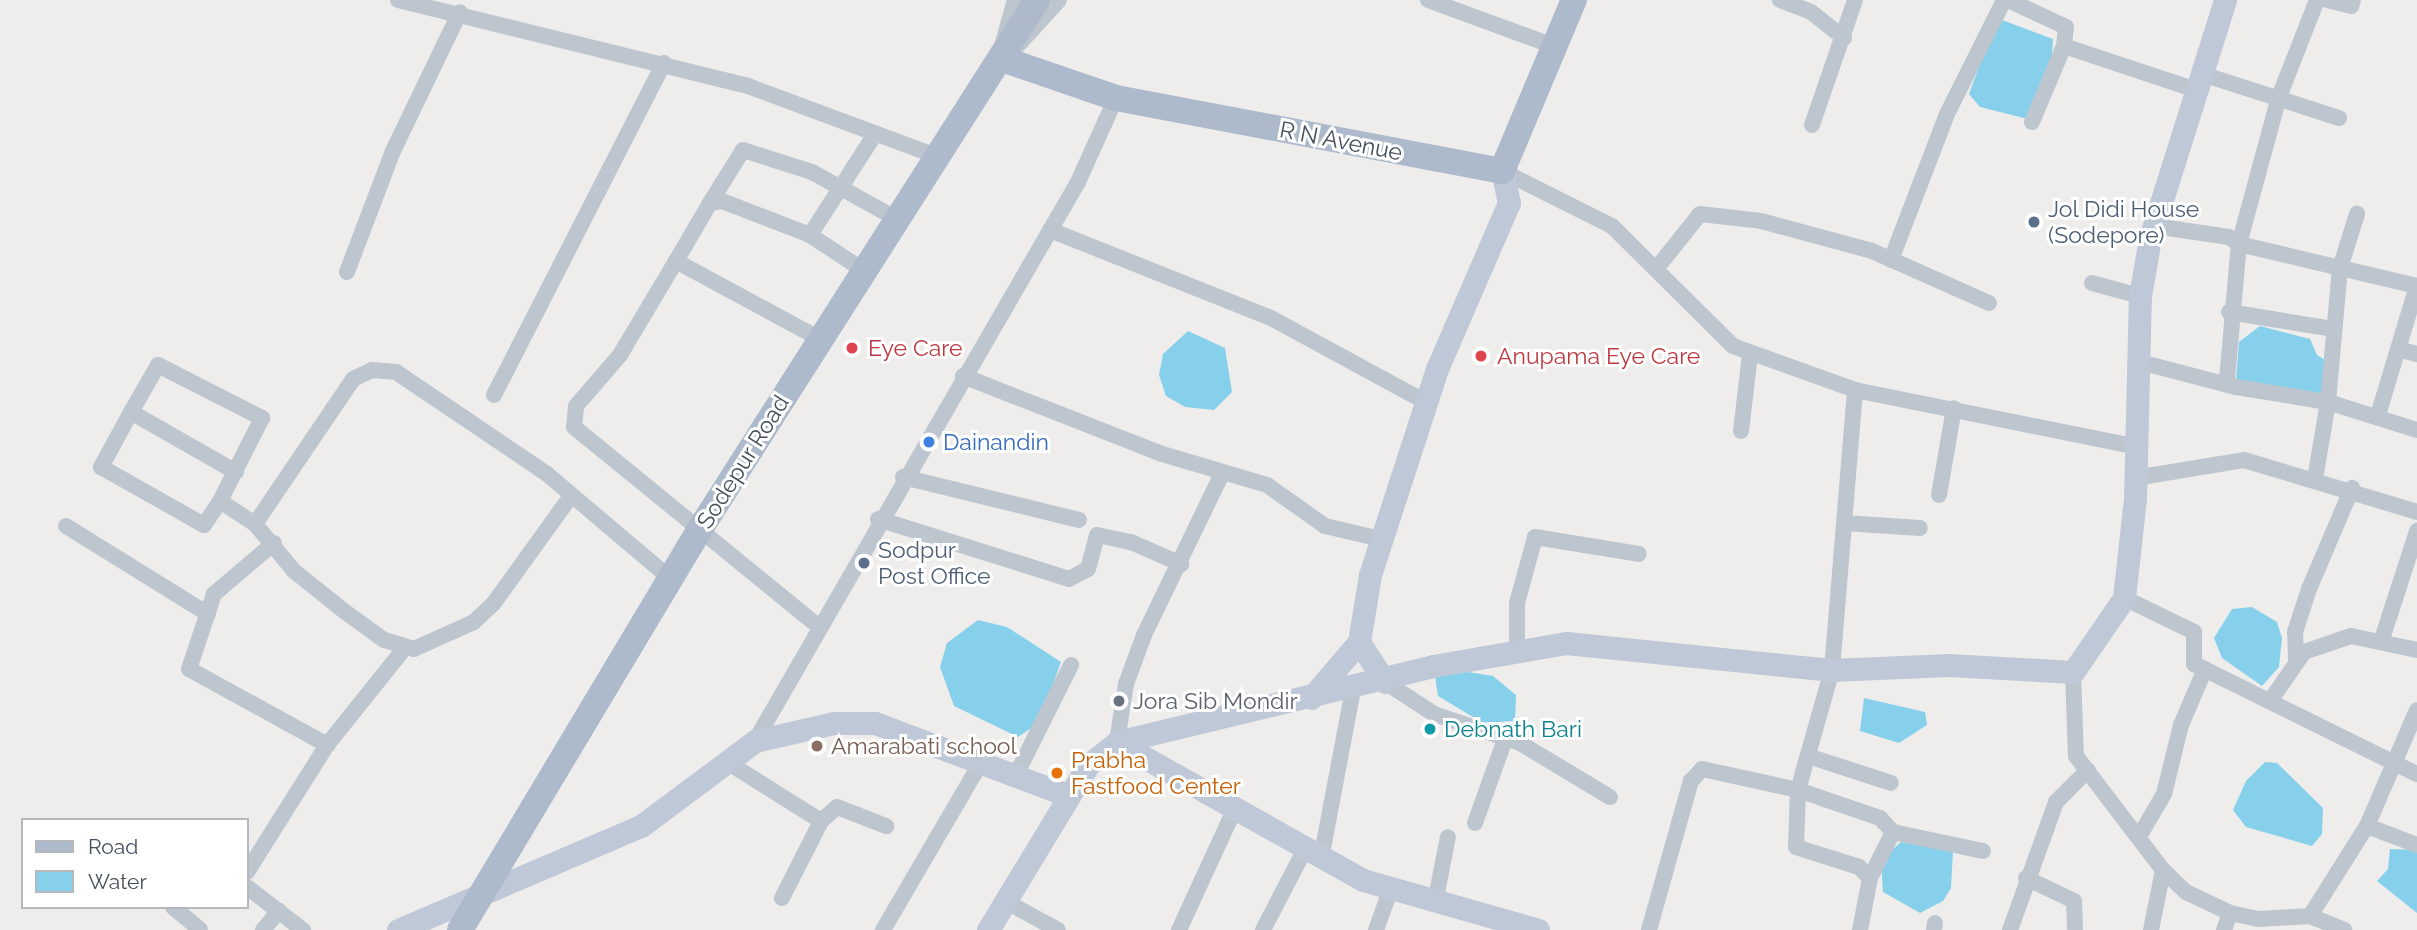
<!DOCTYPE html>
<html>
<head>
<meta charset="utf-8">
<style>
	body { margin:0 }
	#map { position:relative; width:2417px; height:930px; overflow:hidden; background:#efedec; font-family:Raleway,sans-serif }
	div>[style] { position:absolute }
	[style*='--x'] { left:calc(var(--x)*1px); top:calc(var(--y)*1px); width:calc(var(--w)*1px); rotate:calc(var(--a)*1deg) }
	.water>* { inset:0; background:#86d0eb }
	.street>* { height:16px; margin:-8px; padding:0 8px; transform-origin:8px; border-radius:8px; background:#bdc6cf }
	.secondary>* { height:23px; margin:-11.5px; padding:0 11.5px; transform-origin:11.5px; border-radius:11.5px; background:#bfc8d6 }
	.primary>* { height:26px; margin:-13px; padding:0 13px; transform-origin:13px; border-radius:13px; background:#acbacc }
	.dots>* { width:19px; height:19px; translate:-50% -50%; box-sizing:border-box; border:4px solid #fff; border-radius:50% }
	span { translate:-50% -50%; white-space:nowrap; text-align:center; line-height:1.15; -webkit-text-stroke:6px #fff; paint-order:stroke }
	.street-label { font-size:23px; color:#454f5a }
	.service-label { font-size:23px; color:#4e5e75 }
	.left { translate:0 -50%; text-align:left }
	.health-label { font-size:23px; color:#be3a42 }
	.shop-label { font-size:23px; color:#366cbe }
	.worship-label { font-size:23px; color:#5b616d }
	.culture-label { font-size:23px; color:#0d838f }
	.education-label { font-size:23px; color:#785e54 }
	.food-label { font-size:23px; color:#c56008 }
	.legend { position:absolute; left:21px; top:818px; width:228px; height:91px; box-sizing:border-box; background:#fff; border:2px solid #b5b9bd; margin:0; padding:9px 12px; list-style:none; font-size:21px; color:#454f5a }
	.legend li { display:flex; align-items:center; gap:14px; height:35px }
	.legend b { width:35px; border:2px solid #b5b9bd }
</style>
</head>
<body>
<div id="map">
	<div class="water">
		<i style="clip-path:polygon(1997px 18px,2053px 39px,2050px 87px,2028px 119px,1980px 107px,1969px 94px)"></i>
		<i style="clip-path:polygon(2260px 326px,2310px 339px,2317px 355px,2330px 363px,2326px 399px,2236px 381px,2239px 342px)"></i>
		<i style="clip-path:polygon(1188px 331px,1225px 348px,1232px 392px,1214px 410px,1185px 407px,1166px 396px,1159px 375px,1163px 354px)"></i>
		<i style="clip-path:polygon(2252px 607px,2277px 622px,2282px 638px,2279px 667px,2262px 686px,2222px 658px,2214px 638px,2232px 609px)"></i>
		<i style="clip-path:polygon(978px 620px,1007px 627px,1061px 662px,1039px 723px,1018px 737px,954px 706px,940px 667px,947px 643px)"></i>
		<i style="clip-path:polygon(1462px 671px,1493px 676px,1516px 695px,1515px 721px,1483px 723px,1438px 696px,1435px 676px)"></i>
		<i style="clip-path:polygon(1864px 698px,1925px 712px,1927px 725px,1899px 743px,1860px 731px)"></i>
		<i style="clip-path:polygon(2265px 762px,2277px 763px,2323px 808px,2322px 834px,2312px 846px,2246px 827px,2233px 810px,2246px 781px)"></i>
		<i style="clip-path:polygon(1901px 842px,1953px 851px,1951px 888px,1943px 901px,1920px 913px,1883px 892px,1881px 860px)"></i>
		<i style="clip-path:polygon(2390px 849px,2417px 850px,2417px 913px,2377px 881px,2388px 869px)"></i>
	</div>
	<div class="street">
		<i style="--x:398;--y:0;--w:360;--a:13.8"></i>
		<i style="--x:748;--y:86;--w:198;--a:20.4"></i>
		<i style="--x:1428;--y:0;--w:134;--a:20.1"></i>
		<i style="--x:1780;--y:0;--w:33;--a:21"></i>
		<i style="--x:1811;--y:12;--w:42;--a:38.2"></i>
		<i style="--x:2008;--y:0;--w:64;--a:25"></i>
		<i style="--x:2066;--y:27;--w:19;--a:96"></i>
		<i style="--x:2064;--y:46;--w:139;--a:18.4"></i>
		<i style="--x:2327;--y:0;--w:25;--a:14"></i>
		<i style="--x:2351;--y:6;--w:6;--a:-72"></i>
		<i style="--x:1002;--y:46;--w:48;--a:-74.2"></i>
		<i style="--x:1009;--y:55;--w:74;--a:-47.7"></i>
		<i style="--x:2202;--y:74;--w:144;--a:17.8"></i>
		<i style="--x:2032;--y:122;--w:82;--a:-67.2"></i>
		<i style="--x:1812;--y:125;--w:132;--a:-71"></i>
		<i style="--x:1502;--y:171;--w:123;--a:26.6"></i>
		<i style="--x:1612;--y:226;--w:170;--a:44.8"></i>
		<i style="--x:1733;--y:346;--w:130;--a:19.8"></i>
		<i style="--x:1855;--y:390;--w:284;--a:11.4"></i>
		<i style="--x:710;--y:203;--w:62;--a:-58.1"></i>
		<i style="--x:743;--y:150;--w:72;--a:17.7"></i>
		<i style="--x:812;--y:172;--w:95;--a:29"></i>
		<i style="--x:2154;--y:226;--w:76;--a:8.3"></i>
		<i style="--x:2229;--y:237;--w:12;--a:35"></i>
		<i style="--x:2239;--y:244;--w:183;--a:13.3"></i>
		<i style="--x:2417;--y:286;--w:135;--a:106.8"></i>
		<i style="--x:1050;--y:230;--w:238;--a:21.7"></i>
		<i style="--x:1271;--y:318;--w:176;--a:28.5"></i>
		<i style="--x:810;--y:235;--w:120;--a:-57.2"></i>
		<i style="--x:1891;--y:260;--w:156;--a:-69"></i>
		<i style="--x:1947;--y:114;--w:127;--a:-63.4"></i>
		<i style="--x:676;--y:261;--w:109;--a:120.8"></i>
		<i style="--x:620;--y:355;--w:67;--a:130.8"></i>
		<i style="--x:576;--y:406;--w:21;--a:95"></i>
		<i style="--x:574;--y:427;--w:313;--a:39.2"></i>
		<i style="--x:1656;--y:269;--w:70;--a:-51.3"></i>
		<i style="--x:1700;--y:214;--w:61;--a:6.5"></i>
		<i style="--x:1761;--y:221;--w:115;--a:15.1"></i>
		<i style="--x:1872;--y:251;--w:128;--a:24"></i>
		<i style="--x:347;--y:272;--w:129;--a:-69.2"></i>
		<i style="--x:393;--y:151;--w:154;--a:-64.3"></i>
		<i style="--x:2092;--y:283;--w:50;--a:15.2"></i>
		<i style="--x:2229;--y:312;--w:105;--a:9.3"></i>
		<i style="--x:820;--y:339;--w:164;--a:-151.6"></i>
		<i style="--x:676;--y:261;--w:67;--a:-59.6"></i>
		<i style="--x:710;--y:203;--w:12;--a:-9"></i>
		<i style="--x:722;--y:201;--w:94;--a:21.1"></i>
		<i style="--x:810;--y:235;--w:64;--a:33.4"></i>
		<i style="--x:2398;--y:349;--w:20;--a:15"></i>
		<i style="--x:2136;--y:361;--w:103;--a:14.6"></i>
		<i style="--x:2236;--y:387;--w:93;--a:9.3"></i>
		<i style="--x:2328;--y:402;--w:135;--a:-84.9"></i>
		<i style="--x:2340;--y:268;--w:57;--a:-72.5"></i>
		<i style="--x:963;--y:376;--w:211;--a:21.4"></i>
		<i style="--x:1159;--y:453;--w:113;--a:16.5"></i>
		<i style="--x:1267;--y:485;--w:71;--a:35.3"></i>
		<i style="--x:1325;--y:526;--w:57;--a:13.1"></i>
		<i style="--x:2227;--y:380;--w:137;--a:-85"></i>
		<i style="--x:2239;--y:244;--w:152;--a:-74.8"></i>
		<i style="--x:2279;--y:97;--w:104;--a:-68.6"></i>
		<i style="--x:494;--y:395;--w:373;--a:-62.9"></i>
		<i style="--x:131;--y:412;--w:54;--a:-60.1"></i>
		<i style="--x:158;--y:365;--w:117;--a:27"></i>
		<i style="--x:262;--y:418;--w:93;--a:116.8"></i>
		<i style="--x:1741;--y:431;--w:78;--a:-83.3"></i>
		<i style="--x:236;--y:472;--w:121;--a:-150.3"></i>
		<i style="--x:131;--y:412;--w:63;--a:118.6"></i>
		<i style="--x:101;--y:467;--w:118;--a:29.4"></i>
		<i style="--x:204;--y:525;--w:29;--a:-56"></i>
		<i style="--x:220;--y:501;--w:42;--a:33.3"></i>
		<i style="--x:903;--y:477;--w:181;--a:13.7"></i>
		<i style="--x:2135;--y:478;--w:110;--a:-9.4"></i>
		<i style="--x:2244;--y:460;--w:181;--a:16.7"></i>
		<i style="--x:2315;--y:479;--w:78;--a:-80.4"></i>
		<i style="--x:2328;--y:402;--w:93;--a:17.5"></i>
		<i style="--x:1939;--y:495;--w:88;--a:-80.2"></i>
		<i style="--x:571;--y:496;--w:133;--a:125.8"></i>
		<i style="--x:493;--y:604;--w:26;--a:137"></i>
		<i style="--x:474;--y:622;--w:66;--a:155.8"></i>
		<i style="--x:414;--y:649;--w:31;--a:-163"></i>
		<i style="--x:384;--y:640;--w:49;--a:-144.1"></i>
		<i style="--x:344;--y:611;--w:64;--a:-141.3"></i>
		<i style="--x:294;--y:571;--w:61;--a:-129.7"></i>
		<i style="--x:255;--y:524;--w:175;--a:-55.9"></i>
		<i style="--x:353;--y:379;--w:21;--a:-25"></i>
		<i style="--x:372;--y:370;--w:24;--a:5"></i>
		<i style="--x:396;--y:372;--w:182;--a:34"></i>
		<i style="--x:547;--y:474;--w:165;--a:40.3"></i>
		<i style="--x:878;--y:519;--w:200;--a:17.4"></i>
		<i style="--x:1069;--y:579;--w:21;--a:-28"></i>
		<i style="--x:1088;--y:569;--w:35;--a:-75"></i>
		<i style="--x:1097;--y:535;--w:35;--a:12"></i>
		<i style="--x:1131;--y:542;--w:55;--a:23.7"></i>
		<i style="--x:1844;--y:523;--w:76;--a:3.8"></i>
		<i style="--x:66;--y:526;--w:167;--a:31.8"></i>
		<i style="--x:274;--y:543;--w:79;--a:139.6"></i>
		<i style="--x:214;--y:594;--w:79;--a:108.4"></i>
		<i style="--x:189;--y:669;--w:158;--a:28.8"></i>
		<i style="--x:2124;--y:598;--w:78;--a:25.9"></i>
		<i style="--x:2194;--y:632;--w:32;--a:90"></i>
		<i style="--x:2194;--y:664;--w:249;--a:26.3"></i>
		<i style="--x:2382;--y:639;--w:114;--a:-72"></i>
		<i style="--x:1517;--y:652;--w:49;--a:-90"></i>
		<i style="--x:1517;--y:603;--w:68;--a:-74.7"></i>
		<i style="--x:1535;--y:537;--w:105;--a:9.3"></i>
		<i style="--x:2296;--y:658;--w:26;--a:-92"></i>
		<i style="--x:2295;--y:632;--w:45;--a:-72"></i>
		<i style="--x:2309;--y:589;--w:110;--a:-66.9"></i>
		<i style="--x:2073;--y:672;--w:84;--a:88"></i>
		<i style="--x:2076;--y:756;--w:143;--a:52.7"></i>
		<i style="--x:2163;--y:870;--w:61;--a:101.3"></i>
		<i style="--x:1385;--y:682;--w:59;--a:33.1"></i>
		<i style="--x:1434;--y:714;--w:91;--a:18.6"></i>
		<i style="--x:1520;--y:743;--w:105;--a:31"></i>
		<i style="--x:2270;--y:701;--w:60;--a:-55.2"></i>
		<i style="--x:2304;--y:652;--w:50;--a:-18.8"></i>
		<i style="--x:2351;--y:636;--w:67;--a:12"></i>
		<i style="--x:755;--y:741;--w:646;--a:-59.98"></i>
		<i style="--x:1078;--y:182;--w:92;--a:-65.7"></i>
		<i style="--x:1117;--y:742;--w:59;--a:-81.2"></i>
		<i style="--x:1126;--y:684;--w:52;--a:-69.8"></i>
		<i style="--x:1144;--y:635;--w:179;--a:-64.2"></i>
		<i style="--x:1808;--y:756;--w:87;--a:18"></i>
		<i style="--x:727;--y:762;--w:111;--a:32.1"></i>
		<i style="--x:821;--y:821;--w:21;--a:-41"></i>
		<i style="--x:837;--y:807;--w:53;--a:21.2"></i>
		<i style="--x:1016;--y:775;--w:123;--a:-63.4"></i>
		<i style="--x:1475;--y:823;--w:89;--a:-70.3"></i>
		<i style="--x:2367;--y:826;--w:53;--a:20.8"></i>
		<i style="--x:2140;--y:835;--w:48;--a:-59.7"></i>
		<i style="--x:2164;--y:794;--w:71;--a:-76.2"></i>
		<i style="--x:2181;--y:725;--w:61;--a:-66.8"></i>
		<i style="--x:1321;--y:859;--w:173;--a:-79.3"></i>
		<i style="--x:2163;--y:870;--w:32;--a:44"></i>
		<i style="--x:2186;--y:892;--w:49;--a:25.5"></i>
		<i style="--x:2230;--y:913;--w:29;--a:12"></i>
		<i style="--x:2258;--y:919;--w:52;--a:-3.3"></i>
		<i style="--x:2310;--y:916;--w:37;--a:22"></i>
		<i style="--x:247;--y:872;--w:150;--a:-57.8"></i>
		<i style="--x:327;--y:745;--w:122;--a:-51.3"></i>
		<i style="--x:1870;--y:878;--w:51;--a:-63.4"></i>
		<i style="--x:1893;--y:832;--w:92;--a:11.9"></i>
		<i style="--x:2026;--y:878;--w:53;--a:25.6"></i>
		<i style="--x:2074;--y:901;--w:29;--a:88"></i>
		<i style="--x:247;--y:887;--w:71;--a:37.5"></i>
		<i style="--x:782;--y:898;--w:86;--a:-63.1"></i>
		<i style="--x:1005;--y:901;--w:60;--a:28.7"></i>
		<i style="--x:1435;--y:903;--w:67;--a:-78.9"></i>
		<i style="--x:173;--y:907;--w:35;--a:40"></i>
		<i style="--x:2310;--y:916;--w:107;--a:-57.7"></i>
		<i style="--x:2367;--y:826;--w:126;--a:-66.7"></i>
		<i style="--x:263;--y:930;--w:25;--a:-50"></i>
		<i style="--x:883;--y:930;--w:194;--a:-59.7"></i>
		<i style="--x:1179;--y:930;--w:136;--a:-65.3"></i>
		<i style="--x:1263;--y:930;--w:91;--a:-62.6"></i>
		<i style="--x:1376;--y:930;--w:41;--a:-70.3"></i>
		<i style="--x:1649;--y:930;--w:155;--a:-74.3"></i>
		<i style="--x:1691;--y:781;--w:16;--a:-47"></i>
		<i style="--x:1702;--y:769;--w:98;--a:12.3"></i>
		<i style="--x:1798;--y:790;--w:125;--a:-74.2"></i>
		<i style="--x:1832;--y:670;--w:281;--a:-85.3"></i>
		<i style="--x:1860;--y:930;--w:53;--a:-79.1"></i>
		<i style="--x:1870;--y:878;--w:16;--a:-135"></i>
		<i style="--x:1859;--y:867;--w:66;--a:-162.4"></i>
		<i style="--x:1796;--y:847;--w:57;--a:-88"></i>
		<i style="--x:1798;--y:790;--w:87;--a:18.9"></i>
		<i style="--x:1880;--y:818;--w:19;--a:47"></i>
		<i style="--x:1934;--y:930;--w:7;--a:-82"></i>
		<i style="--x:2010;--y:930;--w:136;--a:-70.2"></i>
		<i style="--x:2056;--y:802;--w:45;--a:-45"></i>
		<i style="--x:2224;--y:930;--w:18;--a:-71"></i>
	</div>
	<div class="secondary">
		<i style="--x:1385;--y:682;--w:48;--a:-123"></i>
		<i style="--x:1359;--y:642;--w:68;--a:-80.7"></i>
		<i style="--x:1370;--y:575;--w:217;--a:-72"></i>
		<i style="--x:1437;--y:369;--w:181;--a:-66.6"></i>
		<i style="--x:1509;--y:203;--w:33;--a:-102"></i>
		<i style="--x:1311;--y:698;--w:74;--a:-49.4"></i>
		<i style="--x:1117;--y:742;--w:282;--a:29.3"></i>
		<i style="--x:1363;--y:880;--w:182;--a:15.9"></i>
		<i style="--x:398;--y:930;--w:264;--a:-23.2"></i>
		<i style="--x:641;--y:826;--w:142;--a:-36.7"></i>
		<i style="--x:755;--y:741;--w:81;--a:-12.8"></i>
		<i style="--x:834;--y:723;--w:41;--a:0"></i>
		<i style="--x:875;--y:723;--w:207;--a:20.6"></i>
		<i style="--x:1069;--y:796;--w:36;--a:-58"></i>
		<i style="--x:1088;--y:765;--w:37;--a:-38"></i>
		<i style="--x:1117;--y:742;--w:325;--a:-13.5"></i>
		<i style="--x:1433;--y:666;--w:135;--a:-9.8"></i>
		<i style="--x:1566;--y:643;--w:267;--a:5.8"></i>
		<i style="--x:1832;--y:670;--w:117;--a:-2.4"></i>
		<i style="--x:1949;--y:665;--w:124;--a:3.2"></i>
		<i style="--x:2073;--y:672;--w:90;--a:-55.4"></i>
		<i style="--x:2124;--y:598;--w:101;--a:-83.7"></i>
		<i style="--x:2135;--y:498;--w:202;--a:-88.6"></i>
		<i style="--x:2140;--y:296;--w:59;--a:-80.2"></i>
		<i style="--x:2150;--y:238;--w:250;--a:-72.5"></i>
		<i style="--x:988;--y:930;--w:157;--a:-58.8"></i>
	</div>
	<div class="primary">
		<i style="--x:1002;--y:59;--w:120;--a:18.9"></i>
		<i style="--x:1116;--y:98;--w:393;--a:10.7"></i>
		<i style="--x:1502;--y:171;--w:186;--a:-67.2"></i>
		<i style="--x:460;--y:930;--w:467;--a:-59.1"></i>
		<i style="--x:700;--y:529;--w:627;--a:-57.5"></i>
	</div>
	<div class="dots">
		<i style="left:2034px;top:222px;background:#5c6f8a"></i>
		<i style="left:852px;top:348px;background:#e0444e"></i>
		<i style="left:1481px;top:356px;background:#e0444e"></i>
		<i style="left:929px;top:442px;background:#3f7fe0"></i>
		<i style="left:864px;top:563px;background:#5c6f8a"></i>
		<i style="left:1119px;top:701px;background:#6b7280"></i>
		<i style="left:1430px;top:729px;background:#0f9aa8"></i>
		<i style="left:817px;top:746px;background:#8d6e63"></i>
		<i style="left:1057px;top:773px;background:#e8710a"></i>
	</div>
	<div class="street-label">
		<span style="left:1341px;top:141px;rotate:11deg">R N Avenue</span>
		<span style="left:743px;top:462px;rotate:-58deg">Sodepur Road</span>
	</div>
	<div class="service-label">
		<span class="left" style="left:2048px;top:222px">Jol Didi House<br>(Sodepore)</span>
		<span class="left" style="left:878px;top:563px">Sodpur<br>Post Office</span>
	</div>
	<div class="health-label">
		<span class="left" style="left:868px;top:348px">Eye Care</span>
		<span class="left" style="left:1497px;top:356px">Anupama Eye Care</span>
	</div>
	<div class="shop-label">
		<span class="left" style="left:943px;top:442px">Dainandin</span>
	</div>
	<div class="worship-label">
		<span class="left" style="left:1133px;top:701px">Jora Sib Mondir</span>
	</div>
	<div class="culture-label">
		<span class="left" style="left:1444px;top:729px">Debnath Bari</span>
	</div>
	<div class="education-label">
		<span class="left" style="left:831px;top:746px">Amarabati school</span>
	</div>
	<div class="food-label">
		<span class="left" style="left:1071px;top:773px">Prabha<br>Fastfood Center</span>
	</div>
	<ul class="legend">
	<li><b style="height:9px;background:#acbacc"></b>Road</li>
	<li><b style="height:19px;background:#86d0eb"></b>Water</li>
	</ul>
</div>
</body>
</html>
